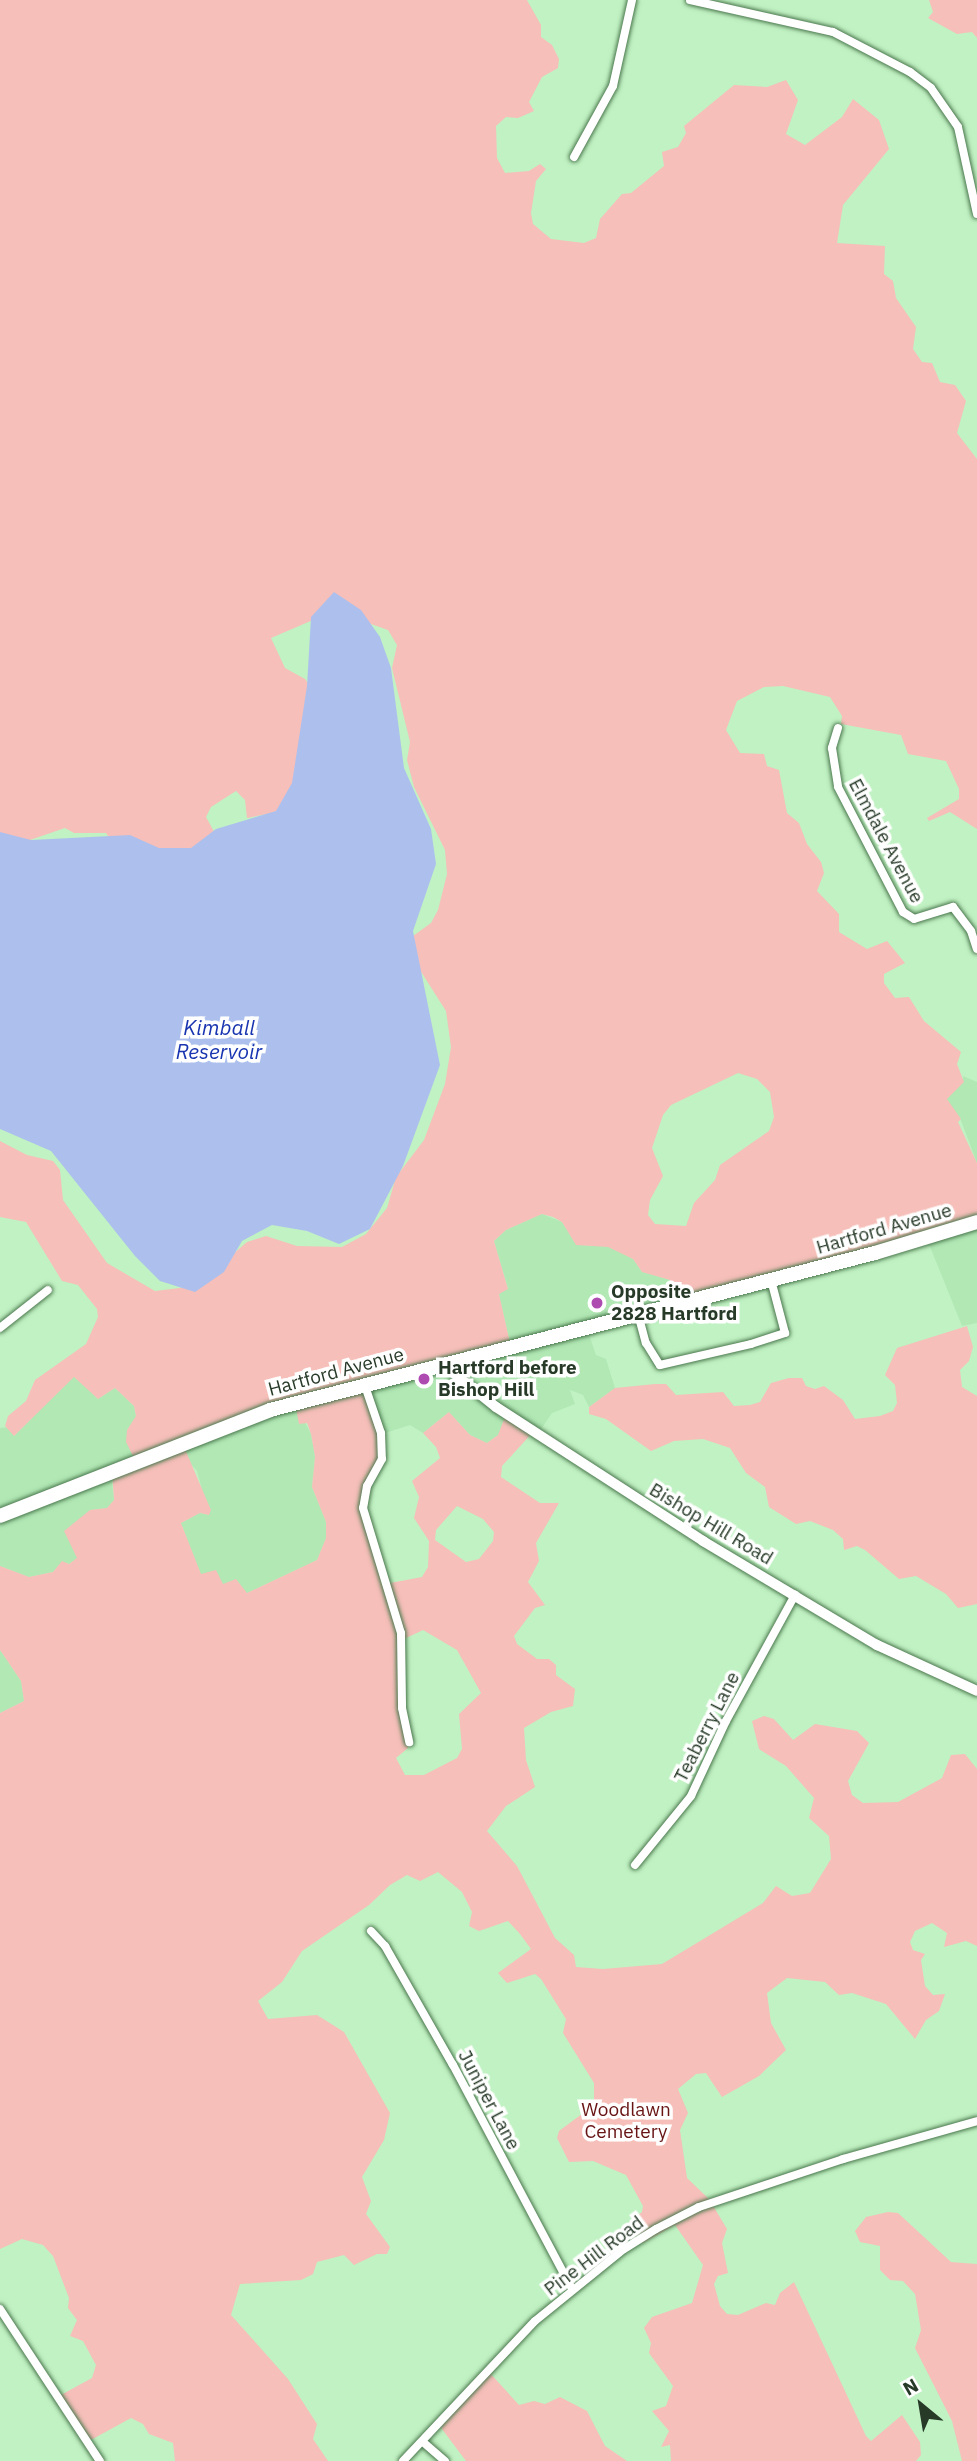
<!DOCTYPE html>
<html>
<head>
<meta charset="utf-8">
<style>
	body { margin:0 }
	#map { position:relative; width:977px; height:2461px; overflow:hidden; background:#c1f2c3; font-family:"IBM Plex Sans",sans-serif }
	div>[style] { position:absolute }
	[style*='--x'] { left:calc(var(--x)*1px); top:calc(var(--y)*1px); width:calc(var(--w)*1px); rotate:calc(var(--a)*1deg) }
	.built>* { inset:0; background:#b1e8b4 }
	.green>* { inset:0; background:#f6bfb9 }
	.water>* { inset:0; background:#adc0ed }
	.roads { filter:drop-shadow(0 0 2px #4a774d) drop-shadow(0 0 2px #4a774d) }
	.street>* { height:8px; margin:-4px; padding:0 4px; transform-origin:4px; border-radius:4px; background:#fff }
	.secondary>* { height:10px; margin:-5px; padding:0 5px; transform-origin:5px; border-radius:5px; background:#fff }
	.highway>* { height:14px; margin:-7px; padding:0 7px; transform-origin:7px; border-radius:7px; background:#fff }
	.dots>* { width:19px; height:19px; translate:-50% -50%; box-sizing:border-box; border:4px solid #fff; border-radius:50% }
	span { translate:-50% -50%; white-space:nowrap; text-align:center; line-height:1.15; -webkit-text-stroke:7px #fff; paint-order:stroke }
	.street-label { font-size:19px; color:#273a28 }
	.poi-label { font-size:19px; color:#273a28; font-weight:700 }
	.left { translate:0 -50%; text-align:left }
	.park-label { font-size:19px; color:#681414 }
	.water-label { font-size:21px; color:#1834b0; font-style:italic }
	.north { position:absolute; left:886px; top:2370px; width:70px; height:70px; -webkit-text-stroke:5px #fff; paint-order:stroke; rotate:330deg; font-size:19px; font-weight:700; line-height:28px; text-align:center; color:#273a28 }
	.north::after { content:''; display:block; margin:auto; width:24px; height:32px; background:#273a28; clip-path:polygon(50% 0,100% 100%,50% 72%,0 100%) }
</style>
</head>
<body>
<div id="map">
	<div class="built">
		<i style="clip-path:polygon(963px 1076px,977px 1082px,977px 1163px,960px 1118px,946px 1099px,963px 1082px)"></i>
		<i style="clip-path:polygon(542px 1214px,562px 1222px,577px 1245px,608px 1246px,633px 1259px,642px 1272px,670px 1280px,678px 1302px,586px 1326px,596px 1355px,606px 1359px,615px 1388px,589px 1407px,583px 1395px,570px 1390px,575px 1404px,552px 1413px,539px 1432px,498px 1435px,487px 1443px,470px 1435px,449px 1412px,423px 1433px,410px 1425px,382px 1434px,365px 1383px,510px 1343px,499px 1294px,508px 1288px,494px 1241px,506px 1230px)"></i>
		<i style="clip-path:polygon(977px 1223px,977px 1323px,962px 1326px,927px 1239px)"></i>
		<i style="clip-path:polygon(74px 1376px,98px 1399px,115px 1388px,134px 1406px,136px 1417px,127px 1430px,135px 1460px,112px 1482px,114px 1500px,107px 1508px,90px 1510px,78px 1558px,69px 1564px,62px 1562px,53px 1572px,29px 1577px,0 1566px,0 1428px,10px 1427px,14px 1436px)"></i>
		<i style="clip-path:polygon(295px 1403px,311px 1434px,315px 1457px,312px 1487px,326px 1522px,326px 1538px,317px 1560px,247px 1593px,201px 1575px,181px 1523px,200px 1513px,209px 1515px,197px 1471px,188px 1461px,182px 1441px)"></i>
		<i style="clip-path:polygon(0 1650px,21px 1681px,24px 1701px,0 1713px)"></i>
	</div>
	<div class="green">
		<i style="clip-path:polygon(evenodd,0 0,527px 0,541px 25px,541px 37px,552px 45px,559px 59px,558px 68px,542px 77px,529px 102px,534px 111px,518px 118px,506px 117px,496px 126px,497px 158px,505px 173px,529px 171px,540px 164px,546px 169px,536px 181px,531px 213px,533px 224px,551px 239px,584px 243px,596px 238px,600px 219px,622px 194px,631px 193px,664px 166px,662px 152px,678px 147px,686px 133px,684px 126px,734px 85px,767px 87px,786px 80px,798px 100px,786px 134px,805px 145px,842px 117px,853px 99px,879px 120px,889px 149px,843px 205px,837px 243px,885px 246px,884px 274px,893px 281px,896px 298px,916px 327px,913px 349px,922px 362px,932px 363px,940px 382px,955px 385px,966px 401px,957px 433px,977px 459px,977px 829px,950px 812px,929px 821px,927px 818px,959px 799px,959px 789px,946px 761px,908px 754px,901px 735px,841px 724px,842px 716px,830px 697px,783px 686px,764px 687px,737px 701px,726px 730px,740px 753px,764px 754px,767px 766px,779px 770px,787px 813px,799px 823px,807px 844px,821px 862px,824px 873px,817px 891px,839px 914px,839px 932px,867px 949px,887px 941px,905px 963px,884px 974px,884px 983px,895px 998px,909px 997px,924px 1021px,961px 1052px,957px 1064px,964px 1082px,947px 1099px,961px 1119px,958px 1122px,977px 1163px,977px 1223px,678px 1302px,670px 1280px,642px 1272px,633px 1259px,608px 1247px,576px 1245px,562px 1222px,553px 1217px,542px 1214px,506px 1230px,494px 1241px,508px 1289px,499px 1294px,510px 1343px,365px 1383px,382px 1434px,382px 1455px,363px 1507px,385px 1584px,422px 1577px,428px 1567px,429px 1541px,414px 1518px,419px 1497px,412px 1481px,440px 1458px,436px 1447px,423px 1433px,449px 1412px,470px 1435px,487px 1443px,498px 1435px,506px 1414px,534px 1431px,502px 1466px,501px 1477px,540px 1503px,559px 1503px,536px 1543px,539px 1561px,528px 1582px,545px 1605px,535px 1608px,514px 1636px,517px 1644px,537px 1659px,549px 1659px,556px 1665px,556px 1675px,575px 1689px,573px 1706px,551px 1712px,524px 1728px,526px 1760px,535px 1787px,506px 1806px,487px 1831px,517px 1866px,555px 1938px,574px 1955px,576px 1967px,603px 1969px,662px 1964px,763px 1903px,776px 1886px,792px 1896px,810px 1893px,831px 1859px,829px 1836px,809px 1818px,814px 1798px,786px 1766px,759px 1749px,752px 1721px,764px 1716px,774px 1719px,793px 1740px,815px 1724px,857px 1731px,869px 1743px,848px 1781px,852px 1795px,863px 1803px,898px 1802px,942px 1778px,951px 1755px,965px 1754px,977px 1769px,977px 1946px,966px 1941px,944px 1947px,947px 1933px,932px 1923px,915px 1931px,910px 1942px,913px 1950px,925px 1954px,921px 1960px,925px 1986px,933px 1995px,945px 1994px,939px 2011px,926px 2020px,915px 2039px,886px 2004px,852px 1993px,839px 1995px,825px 1982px,787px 1978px,767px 1993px,771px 2023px,786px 2050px,759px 2076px,722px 2097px,706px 2073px,696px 2074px,678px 2089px,688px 2113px,680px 2130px,687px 2178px,709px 2199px,727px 2229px,722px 2243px,728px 2273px,718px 2276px,714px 2284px,720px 2306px,727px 2314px,738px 2315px,766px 2303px,775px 2305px,780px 2293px,794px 2282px,866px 2436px,871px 2441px,902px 2415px,920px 2442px,921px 2455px,916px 2461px,671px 2461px,670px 2445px,661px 2447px,669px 2431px,652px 2411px,666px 2406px,673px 2386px,649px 2353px,651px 2343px,644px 2328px,652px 2317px,692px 2303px,703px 2265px,675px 2225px,643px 2243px,630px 2222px,642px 2212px,643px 2206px,626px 2175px,593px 2161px,569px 2162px,557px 2138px,559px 2131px,594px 2105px,594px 2083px,563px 2033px,566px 2019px,541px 1979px,535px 1974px,507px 1983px,498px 1973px,531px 1949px,520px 1934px,508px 1921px,479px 1931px,469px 1926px,472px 1912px,462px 1892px,438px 1872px,420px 1881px,407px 1875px,390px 1885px,369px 1905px,302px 1951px,282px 1982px,258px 2001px,268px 2019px,317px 2015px,344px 2032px,390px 2113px,384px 2140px,362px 2177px,371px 2201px,366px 2214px,390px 2247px,387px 2254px,377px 2254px,354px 2265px,344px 2255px,317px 2262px,313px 2274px,301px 2280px,240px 2284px,231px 2315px,288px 2379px,317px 2424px,313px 2439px,328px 2461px,175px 2461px,173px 2443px,149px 2434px,143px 2424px,131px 2418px,89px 2441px,59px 2396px,92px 2378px,96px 2365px,83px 2341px,70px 2336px,77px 2320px,68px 2308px,69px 2298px,53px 2256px,43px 2245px,22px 2239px,0 2249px,0 1713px,24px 1701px,21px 1681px,0 1650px,0 1566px,29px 1577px,53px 1572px,62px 1561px,69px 1564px,77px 1558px,64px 1531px,90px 1510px,107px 1508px,114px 1500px,112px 1471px,135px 1460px,126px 1442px,127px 1430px,136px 1416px,134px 1406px,115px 1388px,98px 1399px,74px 1377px,14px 1436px,5px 1426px,8px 1416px,26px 1401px,35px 1380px,86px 1344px,98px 1317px,97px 1309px,78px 1285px,62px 1281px,26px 1222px,0 1217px,0 1141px,27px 1155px,53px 1161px,60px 1170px,63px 1200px,107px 1263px,155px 1291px,196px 1286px,247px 1242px,266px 1236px,297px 1246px,342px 1247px,366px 1234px,387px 1208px,396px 1177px,424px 1140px,445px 1084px,451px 1047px,446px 1011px,418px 967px,412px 947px,413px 936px,431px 923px,438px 910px,447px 874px,445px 850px,414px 787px,407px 760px,410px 742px,392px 668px,397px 645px,388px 630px,334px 611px,271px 638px,285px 668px,305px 679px,330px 715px,302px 807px,247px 818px,245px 800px,236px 791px,211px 807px,206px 817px,223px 848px,208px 855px,113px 843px,106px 833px,74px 833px,65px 828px,21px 843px,0 840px,0 0,738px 1073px,757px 1079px,770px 1092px,774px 1117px,769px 1131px,720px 1165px,715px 1180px,694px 1203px,686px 1226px,655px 1224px,648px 1215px,650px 1200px,663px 1176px,652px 1148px,663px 1115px,671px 1105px,738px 1073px,0 0,295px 1403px,299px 1424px,307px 1423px,311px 1434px,315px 1457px,312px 1487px,326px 1522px,326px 1538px,317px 1560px,247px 1593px,236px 1579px,223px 1584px,216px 1570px,201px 1574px,181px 1523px,200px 1513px,209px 1515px,211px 1510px,182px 1442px,295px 1403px,0 0,457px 1506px,483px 1519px,494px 1532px,493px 1541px,479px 1559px,466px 1562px,435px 1540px,436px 1530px,457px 1506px,0 0,423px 1630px,457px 1650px,481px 1693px,459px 1714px,462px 1749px,457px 1758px,424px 1775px,405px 1775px,396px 1758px,408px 1748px,409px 1741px,402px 1708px,402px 1640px,423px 1630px)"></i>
		<i style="clip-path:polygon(929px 0,977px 0,977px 38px,972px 32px,957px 34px,928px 18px,933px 12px)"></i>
		<i style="clip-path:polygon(967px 1326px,973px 1347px,969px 1361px,960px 1370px,962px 1387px,977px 1396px,977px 1604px,958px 1608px,946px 1594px,916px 1576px,899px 1579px,865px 1550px,857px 1546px,844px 1550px,843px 1539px,833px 1530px,810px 1521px,796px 1524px,769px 1507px,765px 1487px,746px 1473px,730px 1448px,703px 1439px,674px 1441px,651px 1451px,606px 1419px,589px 1414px,589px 1407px,615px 1388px,655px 1384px,666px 1384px,676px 1395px,723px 1392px,734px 1406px,750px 1405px,760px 1402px,771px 1383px,789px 1378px,802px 1378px,806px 1386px,815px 1389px,824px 1386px,843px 1400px,855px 1419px,880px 1416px,893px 1411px,897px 1403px,895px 1385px,885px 1375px,897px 1348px)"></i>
		<i style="clip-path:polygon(888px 2212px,898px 2213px,951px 2262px,977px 2264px,977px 2461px,962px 2461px,952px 2421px,915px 2348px,921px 2330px,915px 2294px,903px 2281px,890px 2280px,880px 2270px,880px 2246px,860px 2242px,855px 2231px,866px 2217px)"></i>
		<i style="clip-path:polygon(489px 2372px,519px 2405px,534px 2401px,545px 2404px,560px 2397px,587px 2411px,605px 2446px,627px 2461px,466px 2461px,439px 2425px)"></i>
	</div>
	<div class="water">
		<i style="clip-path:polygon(334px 592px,361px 610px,380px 637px,391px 668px,404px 768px,431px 829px,436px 864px,413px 931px,440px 1065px,403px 1166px,370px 1229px,339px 1244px,307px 1231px,272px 1225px,242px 1241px,224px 1272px,195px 1292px,160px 1281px,135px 1256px,51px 1151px,0 1129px,0 832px,31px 840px,130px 835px,159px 848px,191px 848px,216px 829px,276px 811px,292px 783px,307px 686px,311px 617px)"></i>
	</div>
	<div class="roads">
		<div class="street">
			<i style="--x:690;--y:0;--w:147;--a:12.6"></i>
			<i style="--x:833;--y:32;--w:87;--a:27.5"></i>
			<i style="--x:910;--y:72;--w:26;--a:37"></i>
			<i style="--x:931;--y:88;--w:47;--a:55.3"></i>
			<i style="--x:958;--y:127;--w:89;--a:77.7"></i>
			<i style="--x:574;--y:157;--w:81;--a:-61.2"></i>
			<i style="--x:613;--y:86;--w:88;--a:-77.5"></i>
			<i style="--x:838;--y:728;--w:21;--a:107"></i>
			<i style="--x:832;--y:748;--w:39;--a:81"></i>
			<i style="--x:838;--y:787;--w:141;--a:62.5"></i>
			<i style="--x:903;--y:912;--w:13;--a:32"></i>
			<i style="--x:914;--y:919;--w:41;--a:-17.1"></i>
			<i style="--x:953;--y:907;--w:30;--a:53"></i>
			<i style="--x:971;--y:931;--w:19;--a:72"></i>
			<i style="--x:638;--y:1314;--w:30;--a:75"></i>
			<i style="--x:646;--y:1343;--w:26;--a:58"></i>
			<i style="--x:660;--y:1365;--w:93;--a:-13"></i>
			<i style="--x:751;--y:1344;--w:36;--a:-18"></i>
			<i style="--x:785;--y:1333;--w:55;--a:-104.8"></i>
			<i style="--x:0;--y:1328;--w:61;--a:-38.4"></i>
			<i style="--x:364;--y:1383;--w:53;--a:71.2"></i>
			<i style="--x:381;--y:1433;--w:26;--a:88"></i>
			<i style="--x:382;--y:1459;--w:31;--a:119"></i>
			<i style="--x:367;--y:1486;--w:22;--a:100"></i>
			<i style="--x:363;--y:1508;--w:131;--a:73.1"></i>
			<i style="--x:401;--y:1633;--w:75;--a:89.2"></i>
			<i style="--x:402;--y:1708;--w:35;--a:78"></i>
			<i style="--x:635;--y:1865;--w:89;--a:-50.9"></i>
			<i style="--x:691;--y:1796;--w:83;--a:-65"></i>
			<i style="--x:726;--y:1721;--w:144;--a:-61.3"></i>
			<i style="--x:371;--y:1931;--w:21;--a:47"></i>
			<i style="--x:385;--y:1946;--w:137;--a:60.3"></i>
			<i style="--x:453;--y:2065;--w:254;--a:62"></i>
			<i style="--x:0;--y:2309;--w:182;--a:56.7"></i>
			<i style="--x:423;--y:2442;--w:29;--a:41"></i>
			<i style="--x:403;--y:2461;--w:192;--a:-46.7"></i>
			<i style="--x:535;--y:2321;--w:114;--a:-39"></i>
			<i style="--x:624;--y:2249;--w:38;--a:-32"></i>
			<i style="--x:656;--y:2229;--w:48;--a:-27.1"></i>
			<i style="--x:699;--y:2207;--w:152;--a:-18.4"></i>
			<i style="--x:843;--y:2159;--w:139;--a:-15.8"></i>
		</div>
		<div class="secondary">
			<i style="--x:442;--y:1364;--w:69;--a:38.5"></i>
			<i style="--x:496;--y:1407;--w:247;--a:32.9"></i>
			<i style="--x:703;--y:1541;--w:203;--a:30.9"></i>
			<i style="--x:877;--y:1645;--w:110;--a:24.7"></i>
		</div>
		<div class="highway">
			<i style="--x:0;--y:1516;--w:290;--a:-21.4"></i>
			<i style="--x:270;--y:1410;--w:625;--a:-14.55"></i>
			<i style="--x:875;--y:1253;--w:107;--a:-16.9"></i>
		</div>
	</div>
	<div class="dots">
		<i style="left:597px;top:1303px;background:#ae4bb1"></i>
		<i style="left:424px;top:1379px;background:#ae4bb1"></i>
	</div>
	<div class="street-label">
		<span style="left:886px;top:841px;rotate:62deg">Elmdale Avenue</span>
		<span style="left:884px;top:1229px;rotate:-16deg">Hartford Avenue</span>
		<span style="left:336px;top:1372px;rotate:-15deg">Hartford Avenue</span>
		<span style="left:711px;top:1524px;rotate:31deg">Bishop Hill Road</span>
		<span style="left:707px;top:1727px;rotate:-63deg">Teaberry Lane</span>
		<span style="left:489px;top:2100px;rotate:62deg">Juniper Lane</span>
		<span style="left:594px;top:2256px;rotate:-37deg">Pine Hill Road</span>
	</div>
	<div class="poi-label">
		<span class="left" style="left:611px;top:1303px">Opposite<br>2828 Hartford</span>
		<span class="left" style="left:438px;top:1379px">Hartford before<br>Bishop Hill</span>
	</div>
	<div class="park-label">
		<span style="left:626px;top:2121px">Woodlawn<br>Cemetery</span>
	</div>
	<div class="water-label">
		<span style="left:219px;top:1039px">Kimball<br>Reservoir</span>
	</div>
	<div class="north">N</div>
</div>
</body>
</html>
